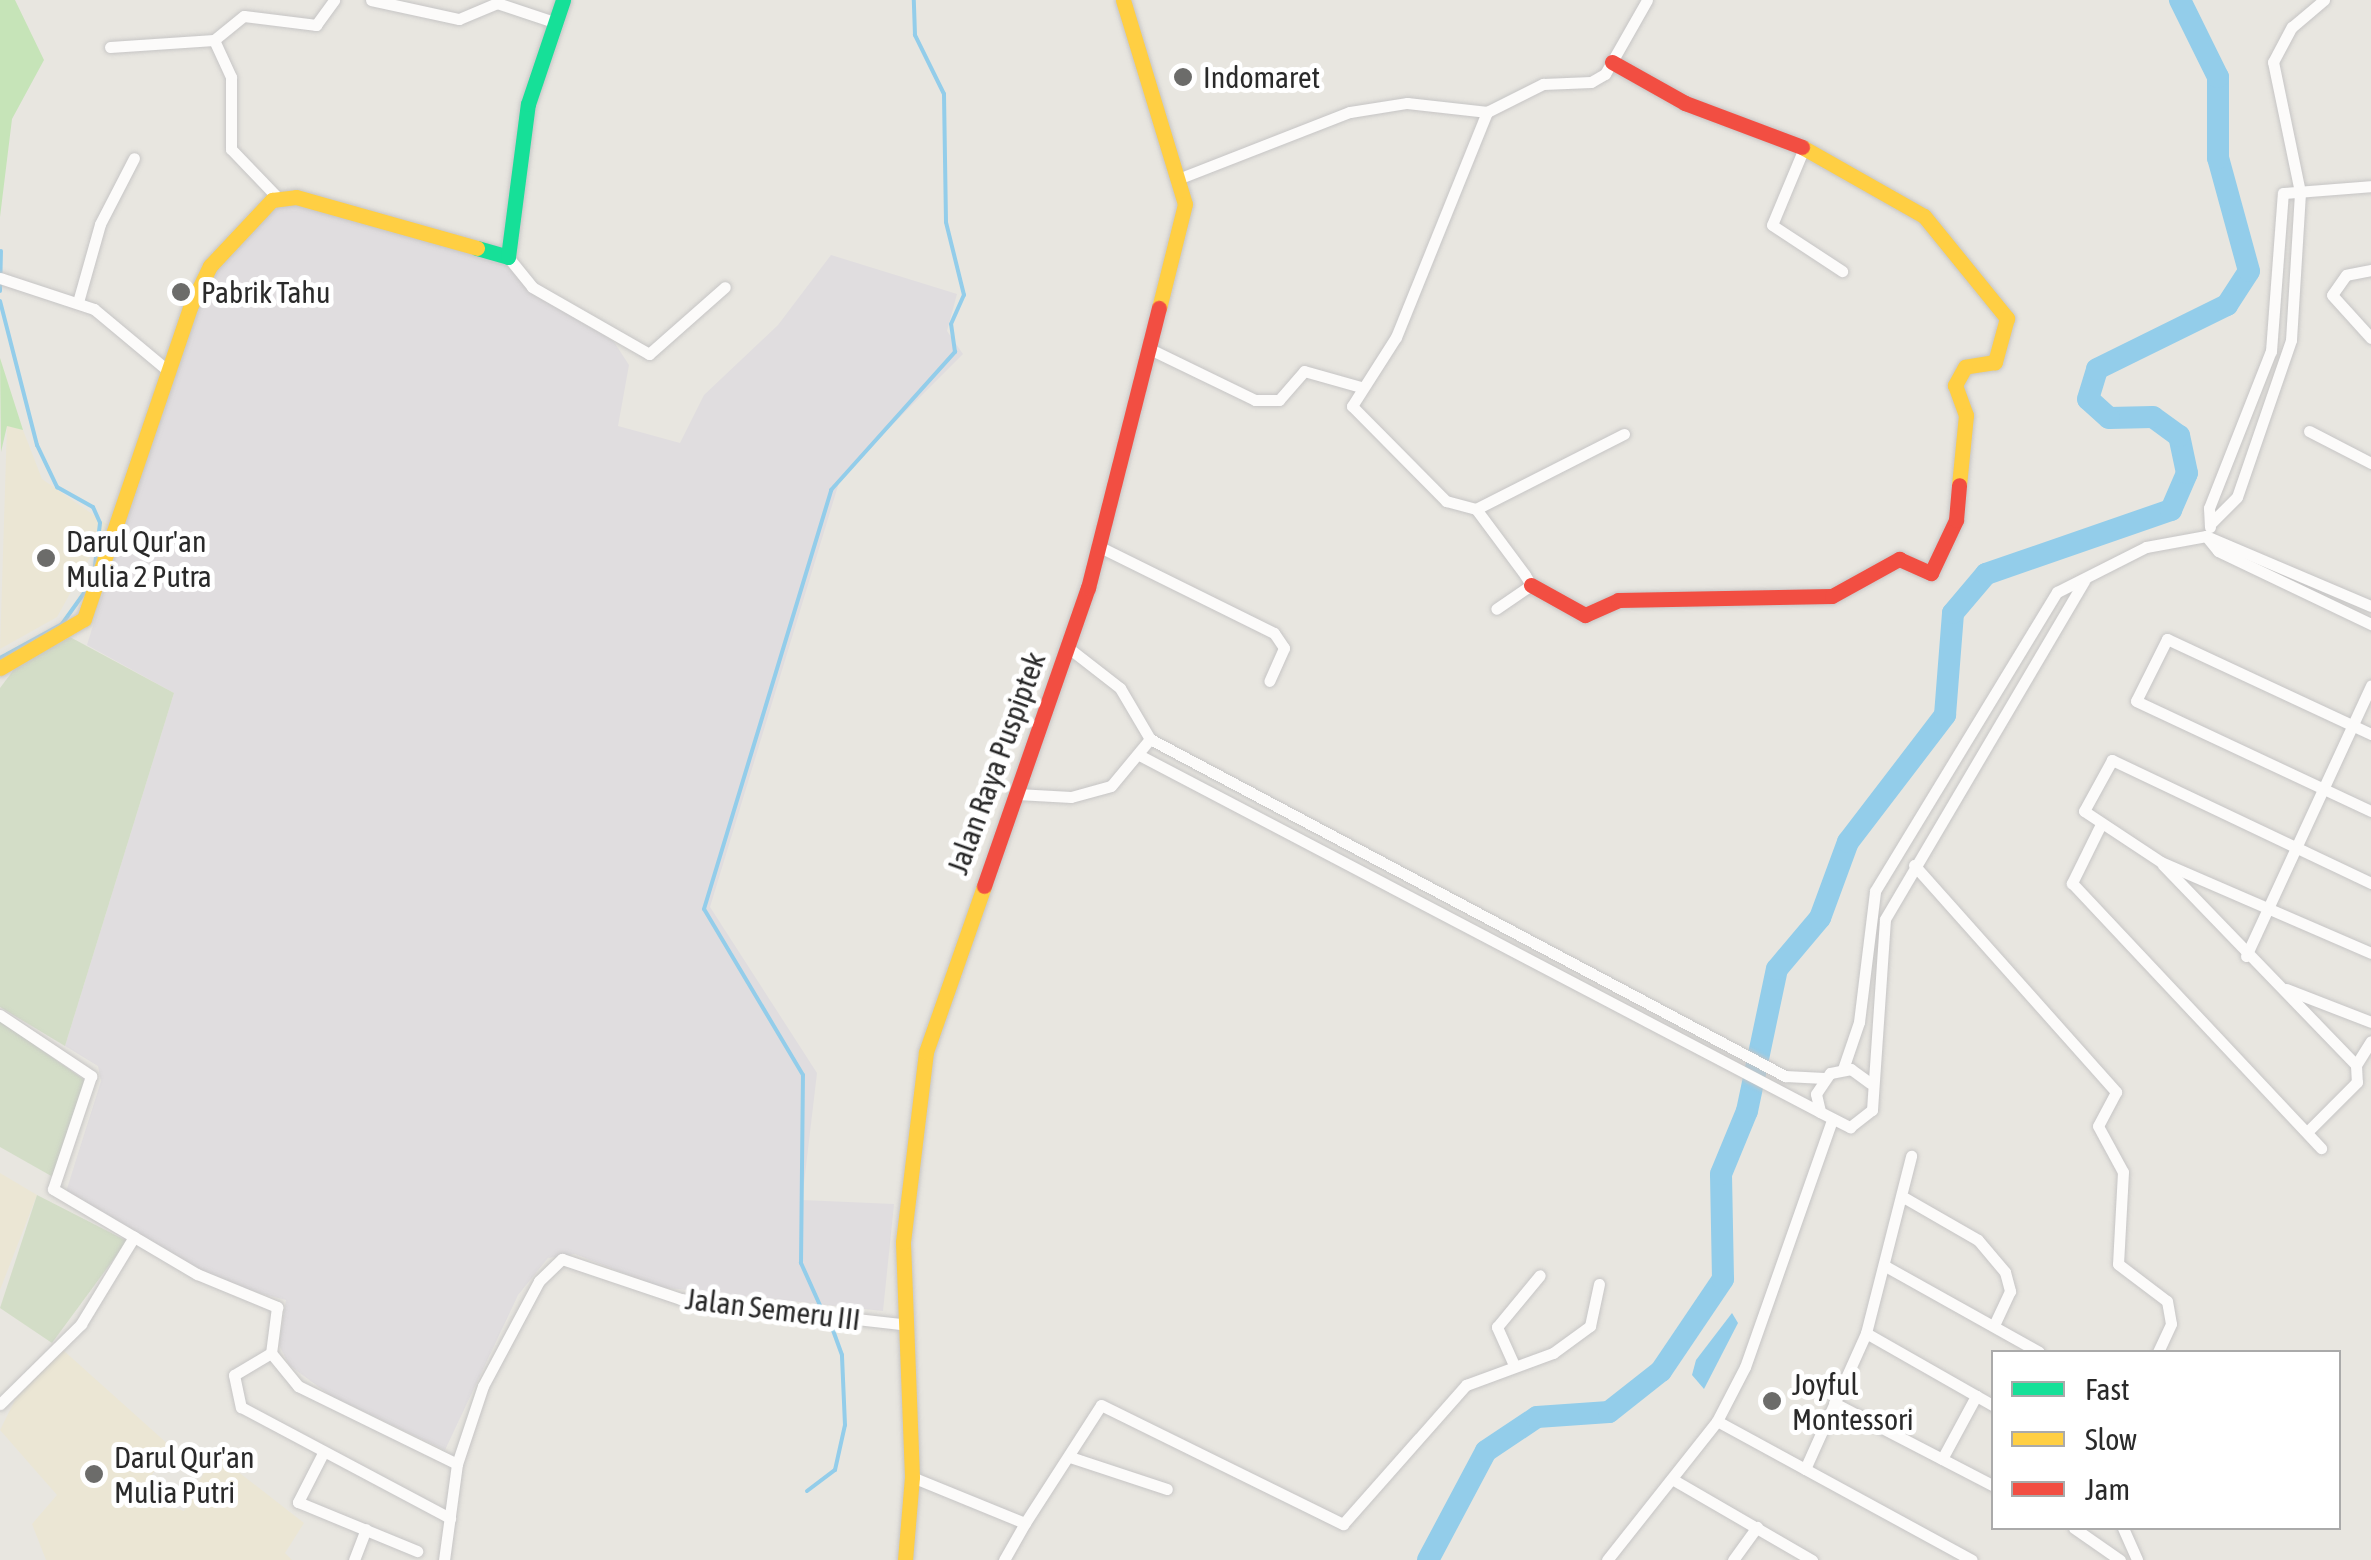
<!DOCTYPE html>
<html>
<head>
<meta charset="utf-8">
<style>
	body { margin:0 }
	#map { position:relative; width:2371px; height:1560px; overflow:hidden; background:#e8e6e0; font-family:"Asap Condensed",sans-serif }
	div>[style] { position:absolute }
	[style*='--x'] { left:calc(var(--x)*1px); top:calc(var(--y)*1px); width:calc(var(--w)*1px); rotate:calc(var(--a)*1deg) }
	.industrial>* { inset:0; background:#e0dddf }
	.education>* { inset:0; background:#ebe6d4 }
	.green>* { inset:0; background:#c6e4b8 }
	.cemetery>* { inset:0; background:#d3ddc7 }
	.water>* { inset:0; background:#93cdea }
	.stream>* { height:4px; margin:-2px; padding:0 2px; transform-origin:2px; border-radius:2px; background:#93cdea }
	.river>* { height:22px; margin:-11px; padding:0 11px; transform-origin:11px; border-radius:11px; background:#93cdea }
	.roads { filter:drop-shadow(0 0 2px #c6c5c5) drop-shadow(0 0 2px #c6c5c5) }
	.street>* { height:11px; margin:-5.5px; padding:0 5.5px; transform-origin:5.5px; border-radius:5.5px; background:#fcfbfa }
	.fast>* { height:15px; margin:-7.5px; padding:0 7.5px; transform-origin:7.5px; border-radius:7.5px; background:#16e098 }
	.slow>* { height:15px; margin:-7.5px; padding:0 7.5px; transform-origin:7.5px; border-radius:7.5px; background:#ffcf43 }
	.jam>* { height:15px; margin:-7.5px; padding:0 7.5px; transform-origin:7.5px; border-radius:7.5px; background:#f24e42 }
	.dots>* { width:28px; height:28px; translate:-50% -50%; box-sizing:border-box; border:5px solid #fff; border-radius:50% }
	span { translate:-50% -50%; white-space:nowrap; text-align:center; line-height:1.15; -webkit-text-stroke:10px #fff; paint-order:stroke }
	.poi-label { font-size:30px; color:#2a2a2a }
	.left { translate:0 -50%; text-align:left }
	.street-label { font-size:30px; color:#2a2a2a }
	.legend { position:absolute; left:1991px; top:1350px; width:350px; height:180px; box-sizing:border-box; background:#fff; border:2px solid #aaa; margin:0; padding:12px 18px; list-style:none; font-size:30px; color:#2a2a2a }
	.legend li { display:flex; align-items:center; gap:20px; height:50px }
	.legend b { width:50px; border:2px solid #aaa }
</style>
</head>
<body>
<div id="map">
	<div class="industrial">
		<i style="clip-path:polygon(280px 200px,499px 260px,614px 342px,629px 365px,618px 426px,680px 443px,704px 395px,778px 325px,831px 255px,957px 294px,947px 331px,963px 354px,841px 476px,710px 907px,817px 1073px,802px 1200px,894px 1204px,883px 1311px,659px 1287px,575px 1254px,548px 1258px,518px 1295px,445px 1450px,331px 1396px,289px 1365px,279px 1345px,286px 1300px,220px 1283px,66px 1192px,101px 1081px,98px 1066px,65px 1046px,174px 693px,87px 645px,189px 317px,226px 253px)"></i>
	</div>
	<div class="education">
		<i style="clip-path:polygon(7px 425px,23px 430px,42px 479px,108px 525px,57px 617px,0 649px)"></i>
		<i style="clip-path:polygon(0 1173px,37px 1195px,0 1290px)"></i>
		<i style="clip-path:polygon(63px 1350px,170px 1446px,139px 1495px,184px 1511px,214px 1453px,304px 1523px,285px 1553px,292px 1560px,46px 1560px,32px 1524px,57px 1495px,0 1430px,16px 1398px)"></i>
	</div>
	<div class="green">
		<i style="clip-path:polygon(0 0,15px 0,44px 60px,12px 119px,0 217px)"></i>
		<i style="clip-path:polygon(0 358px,23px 430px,7px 426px,1px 452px)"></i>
	</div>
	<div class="cemetery">
		<i style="clip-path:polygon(70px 637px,174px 693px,65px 1046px,0 1007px,0 688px,18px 664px)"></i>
		<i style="clip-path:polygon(0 1021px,86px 1081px,53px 1177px,0 1147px)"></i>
		<i style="clip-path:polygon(37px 1195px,127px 1241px,52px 1343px,0 1308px)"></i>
	</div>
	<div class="water">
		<i style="clip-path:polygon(1732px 1313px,1738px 1323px,1704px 1389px,1692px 1375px,1696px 1360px)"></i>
	</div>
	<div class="stream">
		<i style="--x:0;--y:291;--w:40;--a:-88.6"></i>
		<i style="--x:0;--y:301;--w:149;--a:75.6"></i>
		<i style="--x:37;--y:445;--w:47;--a:64.5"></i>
		<i style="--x:57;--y:487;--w:41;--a:29.1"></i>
		<i style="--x:93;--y:507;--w:17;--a:66"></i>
		<i style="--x:100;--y:523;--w:43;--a:96.6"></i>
		<i style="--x:0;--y:658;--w:71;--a:-28.7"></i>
		<i style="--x:62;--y:624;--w:43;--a:-54.5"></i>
		<i style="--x:823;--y:1312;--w:54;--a:-114.2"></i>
		<i style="--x:801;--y:1263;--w:188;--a:-89.4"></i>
		<i style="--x:803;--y:1075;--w:193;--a:-120.8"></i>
		<i style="--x:704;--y:909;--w:438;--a:-73.1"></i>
		<i style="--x:831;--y:490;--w:186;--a:-48.1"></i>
		<i style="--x:955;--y:352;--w:28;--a:-98"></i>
		<i style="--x:951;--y:324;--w:32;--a:-66"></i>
		<i style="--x:964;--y:295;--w:75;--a:-103.9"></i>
		<i style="--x:946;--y:222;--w:128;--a:-90.9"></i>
		<i style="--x:944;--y:94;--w:66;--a:-116.2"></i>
		<i style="--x:915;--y:35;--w:35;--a:-92"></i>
		<i style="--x:807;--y:1491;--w:35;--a:-37"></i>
		<i style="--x:835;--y:1470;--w:46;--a:-77.5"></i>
		<i style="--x:845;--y:1425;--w:70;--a:-92.5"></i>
		<i style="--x:842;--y:1355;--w:38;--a:-110"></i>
	</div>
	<div class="river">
		<i style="--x:1428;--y:1560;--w:123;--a:-62"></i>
		<i style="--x:1486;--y:1451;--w:61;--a:-33.7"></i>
		<i style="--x:1537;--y:1417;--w:72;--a:-4"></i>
		<i style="--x:1609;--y:1412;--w:66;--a:-38.3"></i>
		<i style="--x:1661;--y:1371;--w:111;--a:-56"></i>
		<i style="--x:1723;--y:1279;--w:105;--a:-91.1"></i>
		<i style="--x:1721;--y:1174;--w:68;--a:-67.6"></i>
		<i style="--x:1747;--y:1111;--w:145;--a:-78.1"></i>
		<i style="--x:1777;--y:969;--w:67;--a:-49.9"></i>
		<i style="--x:1820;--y:918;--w:81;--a:-69.8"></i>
		<i style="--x:1848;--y:842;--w:160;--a:-52.6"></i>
		<i style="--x:1945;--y:715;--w:102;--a:-85.5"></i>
		<i style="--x:1953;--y:613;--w:51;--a:-49.8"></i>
		<i style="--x:1986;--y:574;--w:196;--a:-19.1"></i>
		<i style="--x:2171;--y:510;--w:40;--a:-66.6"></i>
		<i style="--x:2187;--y:473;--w:38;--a:-102"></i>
		<i style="--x:2179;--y:436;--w:32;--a:-144"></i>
		<i style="--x:2153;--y:417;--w:44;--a:178.7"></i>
		<i style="--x:2109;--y:418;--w:28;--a:-138"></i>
		<i style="--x:2088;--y:399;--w:31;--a:-73"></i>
		<i style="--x:2097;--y:369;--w:145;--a:-26.2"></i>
		<i style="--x:2227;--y:305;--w:40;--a:-57.1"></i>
		<i style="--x:2249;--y:271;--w:117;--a:-105.3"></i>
		<i style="--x:2218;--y:158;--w:81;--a:-90"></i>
		<i style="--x:2218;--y:77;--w:86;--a:-116.3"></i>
	</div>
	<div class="roads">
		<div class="street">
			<i style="--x:371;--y:0;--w:90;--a:12.2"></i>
			<i style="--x:459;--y:19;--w:41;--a:-22.8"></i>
			<i style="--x:497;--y:3;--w:60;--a:18.4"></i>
			<i style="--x:214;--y:40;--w:41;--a:65.3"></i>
			<i style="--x:231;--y:77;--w:72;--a:90"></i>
			<i style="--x:231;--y:149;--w:65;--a:46.2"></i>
			<i style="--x:110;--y:47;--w:104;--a:-3.9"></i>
			<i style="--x:214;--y:40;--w:38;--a:-39"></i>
			<i style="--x:244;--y:16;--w:73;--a:7.1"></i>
			<i style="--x:316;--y:25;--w:31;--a:-54"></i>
			<i style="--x:1487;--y:112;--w:243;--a:112"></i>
			<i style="--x:1396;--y:337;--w:82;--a:122.5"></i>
			<i style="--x:1352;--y:406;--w:134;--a:45.3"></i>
			<i style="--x:1446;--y:501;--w:31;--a:15"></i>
			<i style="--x:1476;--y:509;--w:82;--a:53.4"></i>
			<i style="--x:1525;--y:575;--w:12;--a:59"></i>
			<i style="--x:1531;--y:585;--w:42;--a:145.6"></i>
			<i style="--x:1804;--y:148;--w:83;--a:112.6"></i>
			<i style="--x:1772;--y:225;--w:84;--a:33.3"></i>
			<i style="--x:1183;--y:177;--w:179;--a:-21.3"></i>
			<i style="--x:1350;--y:112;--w:58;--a:-9"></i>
			<i style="--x:1407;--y:103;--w:81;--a:6.4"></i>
			<i style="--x:1487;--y:112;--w:63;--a:-26.6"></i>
			<i style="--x:1543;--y:84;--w:48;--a:-2.4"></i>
			<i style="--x:1591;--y:82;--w:16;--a:-30"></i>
			<i style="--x:1605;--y:74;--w:85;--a:-60.4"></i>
			<i style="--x:508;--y:257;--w:38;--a:51"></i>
			<i style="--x:532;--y:287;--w:135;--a:29.8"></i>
			<i style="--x:649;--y:354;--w:101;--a:-41.4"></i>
			<i style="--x:2371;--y:270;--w:25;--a:169"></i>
			<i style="--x:2346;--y:275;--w:24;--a:125"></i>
			<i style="--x:2332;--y:295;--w:58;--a:47.8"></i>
			<i style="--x:0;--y:278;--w:99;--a:18.3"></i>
			<i style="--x:94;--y:309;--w:94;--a:39.8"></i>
			<i style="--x:78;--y:302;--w:81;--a:-74.2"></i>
			<i style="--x:100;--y:224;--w:74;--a:-62.7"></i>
			<i style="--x:1154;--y:351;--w:112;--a:25.9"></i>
			<i style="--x:1255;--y:400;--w:24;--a:0"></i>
			<i style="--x:1279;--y:400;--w:38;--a:-49"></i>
			<i style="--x:1304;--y:371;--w:59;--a:15.7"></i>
			<i style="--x:2309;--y:431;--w:70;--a:27.3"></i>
			<i style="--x:1476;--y:509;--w:166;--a:-26.9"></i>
			<i style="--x:2212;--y:522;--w:35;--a:-45"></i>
			<i style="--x:2237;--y:497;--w:166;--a:-71"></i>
			<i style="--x:2291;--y:340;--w:148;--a:-86.5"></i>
			<i style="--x:2300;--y:192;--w:133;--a:-101.7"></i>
			<i style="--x:2273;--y:62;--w:40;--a:-62"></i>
			<i style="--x:2292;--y:27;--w:42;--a:-40.2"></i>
			<i style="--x:2210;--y:527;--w:19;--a:-93"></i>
			<i style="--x:2209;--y:508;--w:169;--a:-68.5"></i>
			<i style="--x:2271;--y:351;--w:158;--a:-85.7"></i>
			<i style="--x:2283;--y:193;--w:88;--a:-4.5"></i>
			<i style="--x:2206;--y:536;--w:19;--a:51"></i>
			<i style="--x:2218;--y:551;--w:170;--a:25.5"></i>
			<i style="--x:1100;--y:547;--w:194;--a:26.3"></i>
			<i style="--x:1274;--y:633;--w:18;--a:56"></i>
			<i style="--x:1284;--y:648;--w:36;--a:114"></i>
			<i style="--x:2371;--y:734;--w:225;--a:-155"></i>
			<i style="--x:2167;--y:639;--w:69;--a:116.6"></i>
			<i style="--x:2136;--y:701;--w:259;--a:25.1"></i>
			<i style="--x:1150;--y:739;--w:719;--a:27.96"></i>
			<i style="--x:1785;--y:1076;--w:39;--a:3"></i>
			<i style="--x:1141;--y:756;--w:767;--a:27.67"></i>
			<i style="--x:1017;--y:794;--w:54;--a:3.2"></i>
			<i style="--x:1071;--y:797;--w:41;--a:-15.4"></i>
			<i style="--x:1111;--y:786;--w:61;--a:-50.3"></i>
			<i style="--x:1150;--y:739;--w:59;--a:-120.5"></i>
			<i style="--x:1120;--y:688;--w:68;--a:-142.1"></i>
			<i style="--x:2100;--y:826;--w:64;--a:116.2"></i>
			<i style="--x:2072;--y:883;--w:364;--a:46.8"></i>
			<i style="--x:1914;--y:865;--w:304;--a:48.3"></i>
			<i style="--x:2116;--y:1092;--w:38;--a:118"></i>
			<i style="--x:2098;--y:1126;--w:52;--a:61.5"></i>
			<i style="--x:2123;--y:1172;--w:92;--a:93.1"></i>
			<i style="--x:2118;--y:1264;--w:61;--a:37.1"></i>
			<i style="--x:2167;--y:1301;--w:23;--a:80"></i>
			<i style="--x:2171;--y:1324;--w:31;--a:115"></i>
			<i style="--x:2163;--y:865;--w:278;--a:46"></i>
			<i style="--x:2356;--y:1065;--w:17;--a:87"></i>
			<i style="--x:2357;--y:1082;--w:69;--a:135"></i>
			<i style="--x:2371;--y:883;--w:287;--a:-154.6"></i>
			<i style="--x:2112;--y:760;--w:58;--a:118.8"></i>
			<i style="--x:2084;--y:811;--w:92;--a:33.5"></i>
			<i style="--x:2161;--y:862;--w:229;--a:23.4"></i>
			<i style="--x:2246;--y:956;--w:298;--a:-65.2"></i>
			<i style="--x:2286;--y:989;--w:91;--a:21.2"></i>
			<i style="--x:0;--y:1015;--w:110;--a:33.8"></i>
			<i style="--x:91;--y:1076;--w:119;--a:108.6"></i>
			<i style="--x:53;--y:1189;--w:167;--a:30.6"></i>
			<i style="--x:197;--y:1274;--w:87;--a:22.4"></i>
			<i style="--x:277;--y:1307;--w:46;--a:97.4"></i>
			<i style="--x:2356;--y:1065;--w:28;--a:-58"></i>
			<i style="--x:1843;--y:1069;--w:50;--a:-71.2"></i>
			<i style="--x:1859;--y:1022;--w:132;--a:-83"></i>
			<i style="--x:1875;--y:891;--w:350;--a:-58.7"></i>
			<i style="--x:2057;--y:592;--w:100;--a:-26.8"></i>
			<i style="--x:2146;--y:547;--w:61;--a:-10.4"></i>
			<i style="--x:2206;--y:536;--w:179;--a:23"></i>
			<i style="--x:1870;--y:1083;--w:24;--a:-144"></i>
			<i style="--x:1851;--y:1069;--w:21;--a:169"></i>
			<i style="--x:1830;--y:1073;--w:25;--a:124"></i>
			<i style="--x:1816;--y:1094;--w:18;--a:77"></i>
			<i style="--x:1820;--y:1112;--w:34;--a:27"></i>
			<i style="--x:1850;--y:1127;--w:28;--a:-38"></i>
			<i style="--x:1872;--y:1110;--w:191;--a:-86.1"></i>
			<i style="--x:1885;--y:919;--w:392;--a:-59.5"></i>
			<i style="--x:1905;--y:1198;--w:84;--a:29.9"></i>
			<i style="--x:1978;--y:1240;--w:42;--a:49.8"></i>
			<i style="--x:2005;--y:1272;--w:20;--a:75"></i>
			<i style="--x:2010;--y:1291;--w:38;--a:115"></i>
			<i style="--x:1887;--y:1267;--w:174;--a:29.2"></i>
			<i style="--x:1866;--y:1333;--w:147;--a:29.7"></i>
			<i style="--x:271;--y:1353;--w:43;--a:149.3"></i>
			<i style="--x:234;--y:1375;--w:33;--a:78"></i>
			<i style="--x:241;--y:1407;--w:237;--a:28"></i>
			<i style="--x:271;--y:1353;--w:43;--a:50.7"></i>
			<i style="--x:298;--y:1386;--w:177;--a:26.1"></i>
			<i style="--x:1514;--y:1365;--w:42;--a:-114.1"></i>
			<i style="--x:1497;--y:1327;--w:67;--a:-50.4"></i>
			<i style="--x:1834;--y:1403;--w:180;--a:27.4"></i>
			<i style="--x:0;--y:1404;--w:114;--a:-44.6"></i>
			<i style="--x:81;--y:1324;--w:102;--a:-58.7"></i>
			<i style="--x:1717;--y:1421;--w:290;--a:28.6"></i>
			<i style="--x:322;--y:1455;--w:53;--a:117.1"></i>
			<i style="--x:298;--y:1502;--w:129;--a:22.4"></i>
			<i style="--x:1070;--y:1457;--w:102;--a:18.3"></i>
			<i style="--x:1942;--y:1459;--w:72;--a:-61.6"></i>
			<i style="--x:1805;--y:1469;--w:149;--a:-65.8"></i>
			<i style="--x:1866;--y:1333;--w:183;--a:-75.7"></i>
			<i style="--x:912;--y:1477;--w:122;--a:22.2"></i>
			<i style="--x:1025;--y:1523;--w:140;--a:-57.2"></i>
			<i style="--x:1101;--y:1405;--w:270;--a:26.2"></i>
			<i style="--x:1343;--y:1524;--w:186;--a:-48.5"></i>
			<i style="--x:1466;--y:1385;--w:93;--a:-20.2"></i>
			<i style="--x:1553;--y:1353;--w:46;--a:-36.1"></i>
			<i style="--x:1590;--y:1326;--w:43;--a:-77.9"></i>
			<i style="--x:1672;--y:1479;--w:162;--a:30.1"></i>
			<i style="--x:2074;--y:1528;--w:56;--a:34.8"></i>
			<i style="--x:2123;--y:1528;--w:35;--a:66"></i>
			<i style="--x:354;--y:1560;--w:33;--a:-69"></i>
			<i style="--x:444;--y:1560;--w:97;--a:-82.3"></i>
			<i style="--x:457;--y:1464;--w:82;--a:-71.6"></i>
			<i style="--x:483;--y:1386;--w:119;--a:-61.9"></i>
			<i style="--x:539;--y:1281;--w:32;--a:-44"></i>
			<i style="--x:562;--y:1259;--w:126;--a:18.6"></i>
			<i style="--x:681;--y:1299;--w:222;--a:6.5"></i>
			<i style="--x:1004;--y:1560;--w:43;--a:-60.4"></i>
			<i style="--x:1607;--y:1560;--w:177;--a:-51.6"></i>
			<i style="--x:1717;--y:1421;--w:61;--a:-62.6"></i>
			<i style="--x:1745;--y:1367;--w:259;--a:-70.6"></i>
			<i style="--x:1733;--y:1560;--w:41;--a:-54"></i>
		</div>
		<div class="fast">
			<i style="--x:477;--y:248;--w:32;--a:16"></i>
			<i style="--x:508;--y:257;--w:154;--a:-82.6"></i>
			<i style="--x:528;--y:104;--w:110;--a:-71.4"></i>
		</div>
		<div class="slow">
			<i style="--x:1123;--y:0;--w:213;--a:73.1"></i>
			<i style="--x:1185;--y:204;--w:107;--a:104"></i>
			<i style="--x:1802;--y:147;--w:140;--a:29.5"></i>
			<i style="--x:1924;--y:216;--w:132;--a:50.9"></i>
			<i style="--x:2007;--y:318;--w:46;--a:105.3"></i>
			<i style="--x:1995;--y:362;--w:30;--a:171"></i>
			<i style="--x:1965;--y:367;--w:21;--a:119"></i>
			<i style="--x:1955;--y:385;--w:32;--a:70"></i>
			<i style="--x:1966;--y:415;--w:70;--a:95.7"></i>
			<i style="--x:0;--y:668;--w:97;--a:-30.3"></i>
			<i style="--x:84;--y:619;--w:330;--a:-71.2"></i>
			<i style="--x:190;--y:307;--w:46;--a:-64"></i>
			<i style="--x:210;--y:266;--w:91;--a:-46.8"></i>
			<i style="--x:272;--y:200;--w:24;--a:-7"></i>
			<i style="--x:296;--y:197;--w:188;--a:15.7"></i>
			<i style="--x:905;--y:1560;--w:83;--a:-85.2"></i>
			<i style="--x:912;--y:1477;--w:235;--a:-92.2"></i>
			<i style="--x:903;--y:1242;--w:191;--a:-83.1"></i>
			<i style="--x:926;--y:1052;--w:176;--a:-70.7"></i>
		</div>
		<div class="jam">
			<i style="--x:1612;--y:62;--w:84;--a:29.3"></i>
			<i style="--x:1685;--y:103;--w:125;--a:20.6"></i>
			<i style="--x:1531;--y:585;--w:62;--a:29.1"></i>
			<i style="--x:1585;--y:615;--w:36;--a:-24"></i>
			<i style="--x:1618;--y:600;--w:214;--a:-1.1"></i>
			<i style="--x:1832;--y:596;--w:77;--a:-28.9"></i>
			<i style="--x:1899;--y:559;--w:35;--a:24"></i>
			<i style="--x:1931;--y:573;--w:59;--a:-64.7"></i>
			<i style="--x:1956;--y:520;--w:35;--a:-85"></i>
			<i style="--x:984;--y:886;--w:316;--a:-70.8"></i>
			<i style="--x:1088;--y:588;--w:289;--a:-75.8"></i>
		</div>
	</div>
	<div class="dots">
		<i style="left:1183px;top:77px;background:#6c6c6a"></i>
		<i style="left:181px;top:292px;background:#6c6c6a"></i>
		<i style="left:46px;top:558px;background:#6c6c6a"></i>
		<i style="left:1772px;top:1401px;background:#6c6c6a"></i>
		<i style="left:94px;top:1474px;background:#6c6c6a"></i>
	</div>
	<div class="poi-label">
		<span class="left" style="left:1203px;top:77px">Indomaret</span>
		<span class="left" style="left:201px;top:292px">Pabrik Tahu</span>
		<span class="left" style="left:66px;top:558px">Darul Qur'an<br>Mulia 2 Putra</span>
		<span class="left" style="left:1792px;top:1401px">Joyful<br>Montessori</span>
		<span class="left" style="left:114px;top:1474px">Darul Qur'an<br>Mulia Putri</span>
	</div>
	<div class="street-label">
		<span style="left:996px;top:763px;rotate:-70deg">Jalan Raya Puspiptek</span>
		<span style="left:773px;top:1309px;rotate:7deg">Jalan Semeru III</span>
	</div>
	<ul class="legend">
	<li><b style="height:12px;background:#16e098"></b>Fast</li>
	<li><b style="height:12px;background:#ffcf43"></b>Slow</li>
	<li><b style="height:12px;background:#f24e42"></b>Jam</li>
	</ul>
</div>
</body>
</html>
